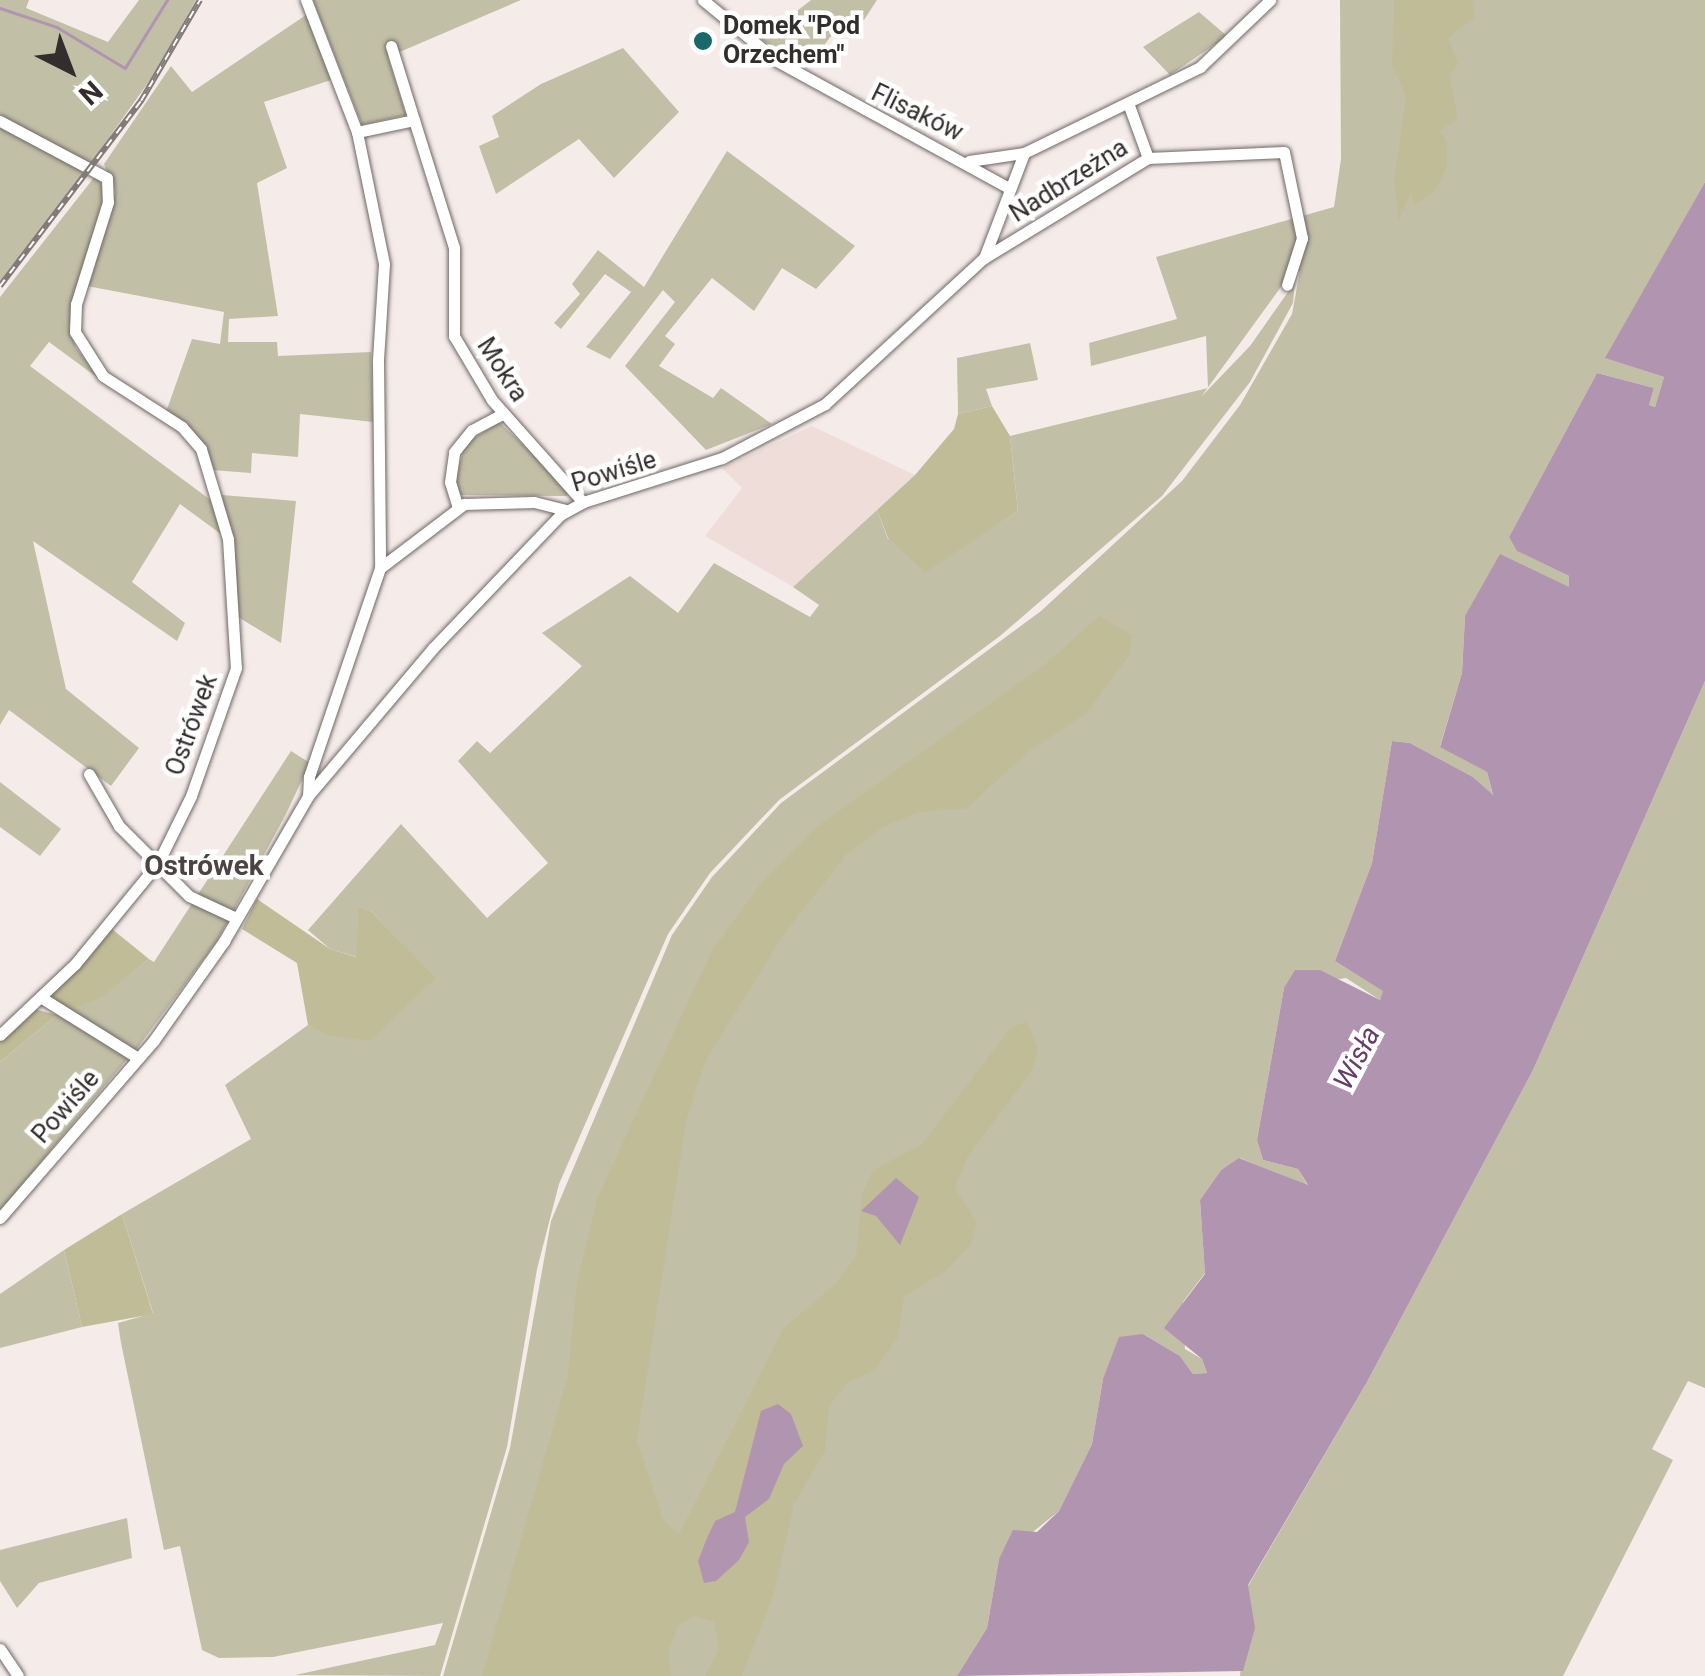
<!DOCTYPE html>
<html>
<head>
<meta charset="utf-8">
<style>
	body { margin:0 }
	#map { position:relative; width:1705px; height:1676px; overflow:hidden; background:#f5ece9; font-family:Roboto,sans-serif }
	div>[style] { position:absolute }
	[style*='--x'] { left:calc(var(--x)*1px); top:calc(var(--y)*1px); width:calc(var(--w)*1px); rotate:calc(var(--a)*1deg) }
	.built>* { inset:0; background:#efddd9 }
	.green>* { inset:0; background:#c2bfa7 }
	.forest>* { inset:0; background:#c1bc98 }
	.water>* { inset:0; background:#b194af }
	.stream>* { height:2.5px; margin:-1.25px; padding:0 1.25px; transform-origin:1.25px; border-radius:1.25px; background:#b194af }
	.roads { filter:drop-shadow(0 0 2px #6f6765) drop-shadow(0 0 2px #6f6765) }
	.minor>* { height:11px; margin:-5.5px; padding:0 5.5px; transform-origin:5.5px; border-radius:5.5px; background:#fff }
	.rail>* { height:6px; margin-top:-3px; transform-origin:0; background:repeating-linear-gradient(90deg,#fff 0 8px,#807a78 0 16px); box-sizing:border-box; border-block:2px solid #807a78 }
	.dots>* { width:28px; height:28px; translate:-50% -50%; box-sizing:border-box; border:5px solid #fff; border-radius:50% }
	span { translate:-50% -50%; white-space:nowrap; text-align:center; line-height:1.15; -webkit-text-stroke:9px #fff; paint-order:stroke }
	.poi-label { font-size:25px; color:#322e2d; font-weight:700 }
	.left { translate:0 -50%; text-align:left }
	.street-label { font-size:25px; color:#322e2d }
	.neighbourhood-label { font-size:28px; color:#4c4442; font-weight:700 }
	.water-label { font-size:28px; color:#663d64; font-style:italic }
	.north { position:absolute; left:20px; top:20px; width:100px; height:100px; -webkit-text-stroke:8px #fff; paint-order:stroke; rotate:138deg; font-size:28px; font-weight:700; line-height:40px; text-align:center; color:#322e2d }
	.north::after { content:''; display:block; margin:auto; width:35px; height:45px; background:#322e2d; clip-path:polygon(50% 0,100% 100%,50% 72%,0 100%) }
</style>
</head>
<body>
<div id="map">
	<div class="built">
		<i style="clip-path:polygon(812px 426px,915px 475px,793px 587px,705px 536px,742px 488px,722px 468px)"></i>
	</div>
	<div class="green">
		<i style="clip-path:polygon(0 0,29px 0,26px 8px,108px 42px,139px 0,196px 0,155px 73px,91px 163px,0 119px)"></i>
		<i style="clip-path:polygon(313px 0,521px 0,388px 57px,406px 115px,362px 125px)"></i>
		<i style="clip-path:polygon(811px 0,877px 0,864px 20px,846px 16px,807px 68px,761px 39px)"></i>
		<i style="clip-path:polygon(1340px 0,1705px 0,1705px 182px,1606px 358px,1664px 377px,1655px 407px,1649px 405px,1654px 388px,1597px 373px,1509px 537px,1518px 551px,1569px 576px,1569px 588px,1465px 616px,1462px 673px,1440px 746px,1487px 772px,1493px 796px,1473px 777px,1410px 743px,1392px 741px,1372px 863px,1335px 961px,1384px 991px,1380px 1000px,1346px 978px,1284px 988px,1257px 1140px,1263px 1160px,1298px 1169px,1308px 1186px,1240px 1158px,1221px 1170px,1200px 1200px,1205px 1273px,1183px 1302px,1185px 1349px,1202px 1359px,1207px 1373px,1193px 1374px,1180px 1356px,1143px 1334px,1103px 1379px,1092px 1444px,1059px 1511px,999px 1559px,987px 1628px,957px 1676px,443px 1676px,510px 1448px,551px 1221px,672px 935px,712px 877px,781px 803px,1041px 611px,1182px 481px,1240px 405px,1292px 314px,1300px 271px,1291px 273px,1201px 397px,1250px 346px,1295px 282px,1293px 303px,1250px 382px,1162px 496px,1000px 636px,779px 800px,710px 873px,668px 934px,559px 1184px,537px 1269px,507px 1447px,440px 1676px,295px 1675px,435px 1645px,443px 1623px,273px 1657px,219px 1658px,202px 1650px,180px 1546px,164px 1550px,121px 1343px,118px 1323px,153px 1313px,122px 1214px,251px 1139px,225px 1085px,308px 1025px,370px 1040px,435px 978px,370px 910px,358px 909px,357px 957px,330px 949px,308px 930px,401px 824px,487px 918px,548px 863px,458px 761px,477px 741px,490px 753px,582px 666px,542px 633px,630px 576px,678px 613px,714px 563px,810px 617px,819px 605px,793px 587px,877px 510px,888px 539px,971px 541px,1018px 511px,1010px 436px,1208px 388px,1206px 336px,1091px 366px,1089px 343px,1177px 319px,1156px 257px,1334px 207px,1341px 159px)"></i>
		<i style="clip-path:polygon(1199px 12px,1227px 36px,1170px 75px,1143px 47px)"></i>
		<i style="clip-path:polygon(306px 15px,331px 80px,264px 102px,287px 168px,257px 183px,278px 316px,229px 319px,228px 342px,277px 342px,278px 356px,371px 352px,373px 422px,300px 414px,298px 457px,252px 453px,251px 473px,211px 470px,194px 431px,166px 412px,192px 339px,220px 344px,224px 312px,87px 286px,115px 192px,104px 164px,171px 66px,192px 92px)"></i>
		<i style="clip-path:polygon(623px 48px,679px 112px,614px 178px,579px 139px,496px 194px,479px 146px,499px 137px,492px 116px,541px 84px)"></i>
		<i style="clip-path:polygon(0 124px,87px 168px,0 281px)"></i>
		<i style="clip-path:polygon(727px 151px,855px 246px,816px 289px,782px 268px,754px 311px,712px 278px,665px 336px,675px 344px,659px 366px,713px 398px,721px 388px,772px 424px,706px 450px,625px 366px,675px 302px,663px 290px,610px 359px,586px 347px,631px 292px,605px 274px,561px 329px,554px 323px,580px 294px,572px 284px,598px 250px,644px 287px)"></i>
		<i style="clip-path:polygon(96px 175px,106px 194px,69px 327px,76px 348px,102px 381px,49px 342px,30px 366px,216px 504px,225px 537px,180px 504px,132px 582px,185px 623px,177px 641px,33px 541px,66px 689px,139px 748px,111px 786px,9px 710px,0 725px,0 297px)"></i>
		<i style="clip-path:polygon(1030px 343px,1038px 380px,986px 389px,992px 406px,958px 414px,957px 358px)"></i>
		<i style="clip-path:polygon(499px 422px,570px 489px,567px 496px,460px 495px,454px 486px,465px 444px)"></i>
		<i style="clip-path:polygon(222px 495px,296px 501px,281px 643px,238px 617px)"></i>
		<i style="clip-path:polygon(1705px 681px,1705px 1388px,1688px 1381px,1652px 1449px,1673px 1460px,1563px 1676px,1240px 1676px,1248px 1586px,1367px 1382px,1533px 1070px)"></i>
		<i style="clip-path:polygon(291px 751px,310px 763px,285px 816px,217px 941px,135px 1051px,67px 1012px,103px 995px,149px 959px,154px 962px)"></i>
		<i style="clip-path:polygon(0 782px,61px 829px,40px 856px,0 827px)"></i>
		<i style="clip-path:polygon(57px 1015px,128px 1058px,0 1211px,0 1062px)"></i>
		<i style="clip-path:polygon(64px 1250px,82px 1327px,0 1348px,0 1294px)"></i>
		<i style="clip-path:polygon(127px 1518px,132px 1558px,39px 1583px,17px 1608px,0 1581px,0 1550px)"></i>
	</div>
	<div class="forest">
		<i style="clip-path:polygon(1394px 0,1472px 0,1475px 17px,1448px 38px,1458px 62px,1450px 76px,1458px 119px,1439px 131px,1447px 140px,1447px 167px,1435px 191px,1414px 205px,1411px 192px,1399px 222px,1394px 180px,1406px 97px,1392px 65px)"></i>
		<i style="clip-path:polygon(992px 406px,1010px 436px,1018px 511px,925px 573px,888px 538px,877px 510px,915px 475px,954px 429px,958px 414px)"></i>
		<i style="clip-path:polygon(1099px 616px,1132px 635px,1130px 654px,1087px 713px,1028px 752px,966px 809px,918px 812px,882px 828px,846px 855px,782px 937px,705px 1062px,686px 1122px,637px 1440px,664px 1521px,679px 1534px,783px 1329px,836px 1283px,856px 1256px,862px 1193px,873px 1170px,921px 1145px,1011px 1027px,1027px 1022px,1038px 1049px,1032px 1071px,967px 1158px,955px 1189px,977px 1222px,971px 1244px,945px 1272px,904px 1296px,898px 1337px,875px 1370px,848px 1382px,829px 1406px,825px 1451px,794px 1505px,774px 1593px,742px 1676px,705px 1676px,719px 1649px,714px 1622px,694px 1616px,678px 1626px,668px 1652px,671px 1676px,482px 1676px,568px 1375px,577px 1282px,598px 1196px,712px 950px,762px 882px,815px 828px,1044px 665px)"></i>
		<i style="clip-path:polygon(257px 899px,330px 949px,356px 957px,358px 908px,370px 910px,436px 978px,370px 1041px,328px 1035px,308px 1025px,297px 963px,242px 929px)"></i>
		<i style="clip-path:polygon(112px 929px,149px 959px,103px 996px,67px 1012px,50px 994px)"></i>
		<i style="clip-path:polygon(34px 1009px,57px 1015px,0 1062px,0 1040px)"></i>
		<i style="clip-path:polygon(122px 1214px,153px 1314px,82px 1327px,64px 1250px)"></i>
	</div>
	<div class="water">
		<i style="clip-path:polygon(1705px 182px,1705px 681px,1533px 1070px,1367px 1382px,1248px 1585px,1255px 1628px,1243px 1671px,957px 1676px,987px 1628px,999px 1559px,1013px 1530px,1037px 1532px,1059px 1511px,1092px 1444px,1103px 1379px,1119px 1337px,1143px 1334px,1180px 1356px,1193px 1374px,1207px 1373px,1202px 1359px,1164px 1328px,1205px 1274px,1200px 1200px,1221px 1170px,1239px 1158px,1308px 1185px,1298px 1169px,1263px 1160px,1257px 1140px,1284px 988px,1295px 970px,1320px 970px,1380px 1000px,1383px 991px,1335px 961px,1372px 863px,1392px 741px,1410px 743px,1473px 777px,1493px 795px,1487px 772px,1440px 747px,1462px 673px,1465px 616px,1500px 554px,1569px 587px,1569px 576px,1517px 551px,1509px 537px,1597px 373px,1654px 388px,1649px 405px,1655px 407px,1664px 377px,1605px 358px)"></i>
		<i style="clip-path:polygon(896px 1178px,919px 1197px,900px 1245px,876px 1216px,861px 1211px)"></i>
		<i style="clip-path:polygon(778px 1404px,791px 1414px,803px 1446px,784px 1464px,769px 1499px,745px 1517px,749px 1542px,739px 1560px,716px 1581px,704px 1583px,698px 1561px,707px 1538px,715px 1521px,735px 1512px,761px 1411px)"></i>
	</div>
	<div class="stream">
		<i style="--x:0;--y:8;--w:60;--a:18.4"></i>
		<i style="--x:57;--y:27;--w:79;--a:31.1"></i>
		<i style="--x:125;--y:68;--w:80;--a:-58.3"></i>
	</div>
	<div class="roads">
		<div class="minor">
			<i style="--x:306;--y:0;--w:142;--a:68.9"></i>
			<i style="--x:357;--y:132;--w:135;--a:78.4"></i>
			<i style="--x:384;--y:264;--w:96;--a:93.6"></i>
			<i style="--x:378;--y:360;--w:208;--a:89.4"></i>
			<i style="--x:380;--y:568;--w:221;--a:108.8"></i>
			<i style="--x:309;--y:777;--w:18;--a:93"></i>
			<i style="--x:703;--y:0;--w:96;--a:39.5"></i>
			<i style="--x:777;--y:61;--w:262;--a:28.7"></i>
			<i style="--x:391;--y:46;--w:77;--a:72.7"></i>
			<i style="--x:1128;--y:103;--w:59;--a:70"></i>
			<i style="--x:0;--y:121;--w:121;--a:28"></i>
			<i style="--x:107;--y:178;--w:24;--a:88"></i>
			<i style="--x:108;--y:202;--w:107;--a:107.4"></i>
			<i style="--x:76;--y:304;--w:28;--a:92"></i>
			<i style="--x:75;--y:332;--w:52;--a:57.5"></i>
			<i style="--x:103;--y:376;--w:94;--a:32.8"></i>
			<i style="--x:182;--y:427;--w:29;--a:49"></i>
			<i style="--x:201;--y:449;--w:94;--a:73.3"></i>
			<i style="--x:228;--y:539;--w:129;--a:86.5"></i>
			<i style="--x:236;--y:668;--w:136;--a:109.4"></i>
			<i style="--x:191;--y:796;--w:75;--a:116.2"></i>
			<i style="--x:158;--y:863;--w:131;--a:129.4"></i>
			<i style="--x:75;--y:964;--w:103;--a:136.6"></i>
			<i style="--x:357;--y:132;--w:58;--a:-11.9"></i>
			<i style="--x:414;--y:120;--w:134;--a:72.6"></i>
			<i style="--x:454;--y:248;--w:88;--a:90"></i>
			<i style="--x:454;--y:336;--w:74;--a:59.3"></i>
			<i style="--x:492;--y:400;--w:137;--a:48.3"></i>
			<i style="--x:969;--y:161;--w:56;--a:-8.3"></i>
			<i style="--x:984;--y:258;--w:192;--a:-31.4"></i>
			<i style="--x:1148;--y:158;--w:136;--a:-2.5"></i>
			<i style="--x:1284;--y:152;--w:88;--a:78.2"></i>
			<i style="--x:1302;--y:238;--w:49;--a:107.7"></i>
			<i style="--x:458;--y:508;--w:27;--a:-107"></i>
			<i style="--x:450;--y:482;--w:30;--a:-82"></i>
			<i style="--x:454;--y:452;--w:28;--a:-51"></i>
			<i style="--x:472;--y:430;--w:34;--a:-28"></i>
			<i style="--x:380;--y:568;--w:106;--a:-37.3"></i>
			<i style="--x:464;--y:504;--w:70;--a:-1.6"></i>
			<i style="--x:534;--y:502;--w:34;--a:14"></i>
			<i style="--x:89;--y:774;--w:60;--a:60"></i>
			<i style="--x:119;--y:826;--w:99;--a:45"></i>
			<i style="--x:189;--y:896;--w:52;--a:25.1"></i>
			<i style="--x:42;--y:998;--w:113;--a:32"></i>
			<i style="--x:0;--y:1218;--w:235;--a:-49.1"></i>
			<i style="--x:154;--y:1040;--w:121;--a:-54.7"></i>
			<i style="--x:224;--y:941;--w:168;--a:-59.9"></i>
			<i style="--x:308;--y:796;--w:194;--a:-49.8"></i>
			<i style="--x:433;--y:648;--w:184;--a:-46.3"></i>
			<i style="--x:560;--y:515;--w:26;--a:-29"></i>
			<i style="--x:583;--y:502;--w:146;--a:-17.6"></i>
			<i style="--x:722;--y:458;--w:116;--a:-27.7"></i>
			<i style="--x:825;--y:404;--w:216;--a:-42.6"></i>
			<i style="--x:984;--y:258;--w:112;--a:-69.1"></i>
			<i style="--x:1024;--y:153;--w:196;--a:-26"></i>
			<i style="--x:1200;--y:67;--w:97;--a:-43.7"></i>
			<i style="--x:0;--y:1649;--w:32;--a:56"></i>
		</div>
	</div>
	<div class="rail">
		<i style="--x:0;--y:286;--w:233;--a:-52.7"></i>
		<i style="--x:141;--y:101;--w:117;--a:-59.7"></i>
	</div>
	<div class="dots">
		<i style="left:703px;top:41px;background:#1a686b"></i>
	</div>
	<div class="poi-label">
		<span class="left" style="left:723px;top:41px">Domek "Pod<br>Orzechem"</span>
	</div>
	<div class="street-label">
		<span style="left:917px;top:113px;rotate:26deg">Flisaków</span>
		<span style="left:1069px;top:181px;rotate:-32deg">Nadbrzeżna</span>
		<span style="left:502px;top:370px;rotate:57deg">Mokra</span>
		<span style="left:614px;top:472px;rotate:-17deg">Powiśle</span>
		<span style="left:192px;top:725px;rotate:-70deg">Ostrówek</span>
		<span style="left:66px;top:1107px;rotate:-49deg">Powiśle</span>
	</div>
	<div class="neighbourhood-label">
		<span style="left:204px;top:866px">Ostrówek</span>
	</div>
	<div class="water-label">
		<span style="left:1357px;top:1058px;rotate:-62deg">Wisła</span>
	</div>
	<div class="north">N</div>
</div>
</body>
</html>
